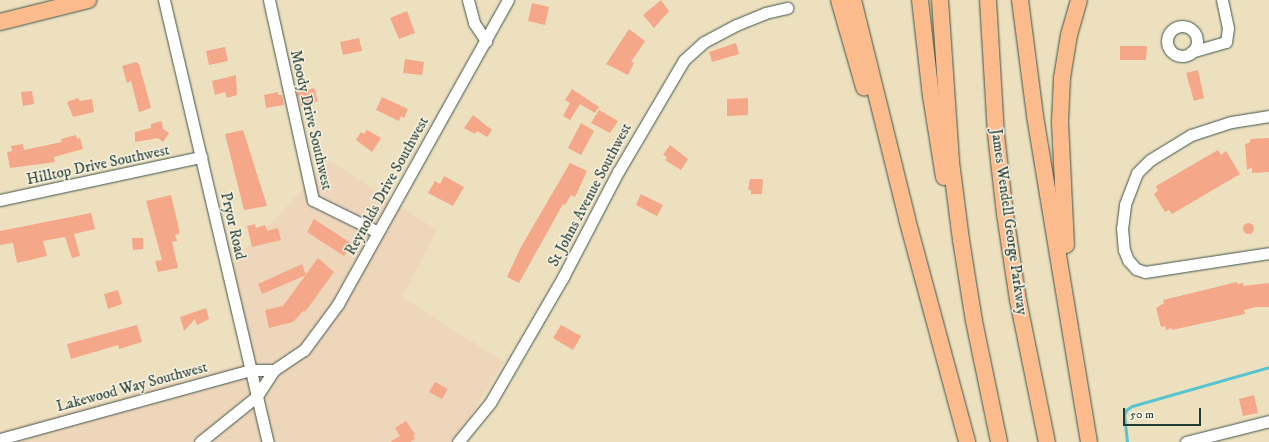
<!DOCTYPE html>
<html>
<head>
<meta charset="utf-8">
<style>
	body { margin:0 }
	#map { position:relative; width:1269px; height:442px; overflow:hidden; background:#ede0bf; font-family:"IM FELL DW Pica",serif }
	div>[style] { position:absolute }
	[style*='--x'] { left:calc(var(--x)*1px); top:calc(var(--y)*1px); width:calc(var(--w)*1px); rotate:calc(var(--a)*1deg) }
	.built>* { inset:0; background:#eed6bb }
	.stream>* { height:3px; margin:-1.5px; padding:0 1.5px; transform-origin:1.5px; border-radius:1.5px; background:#57c4cf }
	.building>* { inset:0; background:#f5a789 }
	.round { border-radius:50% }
	.roads { filter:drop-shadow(0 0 1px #3e5549) drop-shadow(0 0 1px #3e5549) }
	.minor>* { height:11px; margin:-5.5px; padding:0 5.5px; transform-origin:5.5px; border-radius:5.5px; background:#fff }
	.minor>.ring { margin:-5.5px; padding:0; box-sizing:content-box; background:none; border:11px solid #fff; border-radius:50% }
	.highway>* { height:16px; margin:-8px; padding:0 8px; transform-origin:8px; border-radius:8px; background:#fbbb8d }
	span { translate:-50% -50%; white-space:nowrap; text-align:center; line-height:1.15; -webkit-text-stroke:3px #fcf5e5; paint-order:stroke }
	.street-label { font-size:15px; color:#1f3d34 }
	.scale { position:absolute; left:1123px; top:408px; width:78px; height:18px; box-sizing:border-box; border:2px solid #1f3d34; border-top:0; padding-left:5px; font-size:12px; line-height:14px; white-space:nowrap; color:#1f3d34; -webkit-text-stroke:3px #fcf5e5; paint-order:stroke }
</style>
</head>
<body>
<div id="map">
	<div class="built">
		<i style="clip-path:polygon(330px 161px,437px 230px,402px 297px,504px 362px,454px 442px,0 442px,0 431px,249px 362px,227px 269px)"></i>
	</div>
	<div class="stream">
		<i style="--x:1127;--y:442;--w:27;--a:-96"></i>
		<i style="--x:1124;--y:415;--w:5;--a:-68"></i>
		<i style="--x:1126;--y:410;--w:7;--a:-34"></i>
		<i style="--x:1132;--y:406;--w:142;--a:-15.9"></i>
	</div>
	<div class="building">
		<i style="clip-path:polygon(661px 0,669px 11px,654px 28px,643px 15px)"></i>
		<i style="clip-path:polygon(532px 3px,549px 7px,545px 25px,528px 21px)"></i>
		<i style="clip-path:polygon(407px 11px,415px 33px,399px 39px,390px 18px)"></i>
		<i style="clip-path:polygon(629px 29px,645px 41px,631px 62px,634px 63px,628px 75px,606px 64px)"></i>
		<i style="clip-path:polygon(359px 38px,362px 51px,343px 55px,340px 42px)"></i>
		<i style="clip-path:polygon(736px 43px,739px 54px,712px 62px,709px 52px)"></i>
		<i style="clip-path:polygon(1120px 46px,1147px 46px,1146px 60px,1120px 60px)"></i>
		<i style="clip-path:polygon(225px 47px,228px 61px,209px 65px,206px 51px)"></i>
		<i style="clip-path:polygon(405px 59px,424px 62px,422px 75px,403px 73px)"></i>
		<i style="clip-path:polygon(136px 62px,139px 64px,151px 108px,139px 112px,131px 81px,127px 83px,122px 66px)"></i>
		<i style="clip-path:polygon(1198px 70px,1204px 98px,1194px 101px,1186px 73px)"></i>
		<i style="clip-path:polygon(236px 75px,237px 95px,227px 98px,225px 92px,215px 95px,212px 81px)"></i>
		<i style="clip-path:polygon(314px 88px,318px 101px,301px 106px,297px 93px)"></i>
		<i style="clip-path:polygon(572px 89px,599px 107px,595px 113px,580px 104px,570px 120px,563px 116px,570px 103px,565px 100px)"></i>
		<i style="clip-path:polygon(32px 91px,34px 104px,23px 106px,21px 92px)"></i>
		<i style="clip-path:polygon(278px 92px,278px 95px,282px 95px,284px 105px,266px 108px,264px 95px)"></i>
		<i style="clip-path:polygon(382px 97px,408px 109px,404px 118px,401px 116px,399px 121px,376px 110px)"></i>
		<i style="clip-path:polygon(78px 98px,80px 101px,92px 99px,94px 112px,73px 117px,67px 102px)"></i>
		<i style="clip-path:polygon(748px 98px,748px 115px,727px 116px,727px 99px)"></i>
		<i style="clip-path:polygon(599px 110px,618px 121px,610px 133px,591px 123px)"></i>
		<i style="clip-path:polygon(473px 115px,492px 130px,487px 137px,477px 131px,475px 134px,464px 128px)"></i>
		<i style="clip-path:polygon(162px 121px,163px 129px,169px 133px,163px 142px,158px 138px,135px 142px,135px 132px,151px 128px,151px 124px)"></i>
		<i style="clip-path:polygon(581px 123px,594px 131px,581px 155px,568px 148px)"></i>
		<i style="clip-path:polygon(243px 130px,267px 206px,244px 210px,225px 134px)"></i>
		<i style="clip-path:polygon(367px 130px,381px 138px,372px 152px,356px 140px,361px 132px,364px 134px)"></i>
		<i style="clip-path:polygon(76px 135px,77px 139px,80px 138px,83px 149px,54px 157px,55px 162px,10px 168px,7px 152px,12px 151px,11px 146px,23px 144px,24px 150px,62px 142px,61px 139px)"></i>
		<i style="clip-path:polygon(1269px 138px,1269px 172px,1252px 173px,1252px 167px,1247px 170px,1245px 144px,1249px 143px,1251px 139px)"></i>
		<i style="clip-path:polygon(670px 145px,688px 159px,681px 170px,665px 160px,667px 157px,663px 155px)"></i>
		<i style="clip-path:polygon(1218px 150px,1221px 155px,1226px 151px,1240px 174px,1172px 214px,1169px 210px,1165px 212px,1154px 194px,1158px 191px,1156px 186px)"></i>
		<i style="clip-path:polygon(570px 163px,587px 171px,575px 197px,571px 195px,565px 205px,563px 204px,519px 283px,507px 277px,521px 247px)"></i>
		<i style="clip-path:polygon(444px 176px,464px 187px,453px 206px,428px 193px,435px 181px,440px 184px)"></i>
		<i style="clip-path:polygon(750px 179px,763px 179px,762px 194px,751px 194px,751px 190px,748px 190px)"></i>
		<i style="clip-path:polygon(641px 194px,663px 205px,657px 216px,636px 205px)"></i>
		<i style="clip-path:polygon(171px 195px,179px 229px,179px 234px,175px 235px,177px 241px,172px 242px,178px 268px,158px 272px,155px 261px,162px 260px,146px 201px)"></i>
		<i style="clip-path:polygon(91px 213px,95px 229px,74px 234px,80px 256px,72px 258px,65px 237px,43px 241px,47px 256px,17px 263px,13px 243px,0 245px,0 231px)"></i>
		<i style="clip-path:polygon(314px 219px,352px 244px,344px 256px,307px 232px)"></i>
		<i class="round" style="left:1242.5px;top:222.5px;width:11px;height:11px"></i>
		<i style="clip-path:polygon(255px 224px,256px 228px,265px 225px,267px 231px,278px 228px,281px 240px,252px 247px,247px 226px)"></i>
		<i style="clip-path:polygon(132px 238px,143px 238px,143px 249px,133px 250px)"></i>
		<i style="clip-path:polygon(318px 258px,334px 272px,305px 312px,304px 310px,293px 322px,269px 328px,265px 310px,283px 306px)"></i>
		<i style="clip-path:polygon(302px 264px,306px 275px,262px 294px,258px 284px)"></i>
		<i style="clip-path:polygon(1237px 282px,1237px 284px,1243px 283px,1243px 286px,1269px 283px,1269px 307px,1256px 307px,1244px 310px,1245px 314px,1172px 330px,1172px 328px,1166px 330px,1165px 326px,1161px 327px,1156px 308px,1164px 303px,1163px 300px)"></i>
		<i style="clip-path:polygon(118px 290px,122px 304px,108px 309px,104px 294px)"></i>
		<i style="clip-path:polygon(206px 308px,209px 319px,197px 325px,195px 319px,184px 331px,180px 317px)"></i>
		<i style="clip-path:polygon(137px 325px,142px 342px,119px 349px,118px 345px,71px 359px,67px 344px)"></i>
		<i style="clip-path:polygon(561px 325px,581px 336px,573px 350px,553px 338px)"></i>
		<i style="clip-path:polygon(435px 382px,448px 389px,442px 399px,429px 392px)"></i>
		<i style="clip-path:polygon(1254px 395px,1258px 413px,1243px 416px,1239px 399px)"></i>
		<i style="clip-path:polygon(406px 421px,415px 434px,413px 436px,415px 439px,410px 442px,390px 442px,400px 436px,395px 428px)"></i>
	</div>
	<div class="roads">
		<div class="minor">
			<i style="--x:164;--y:0;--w:454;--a:76.8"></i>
			<i style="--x:269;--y:0;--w:205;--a:77.6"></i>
			<i style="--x:313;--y:200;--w:72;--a:26.2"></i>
			<i style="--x:468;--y:0;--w:24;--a:75"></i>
			<i style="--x:474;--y:23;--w:22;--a:56"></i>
			<i class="ring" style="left:1167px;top:26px;width:19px;height:19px"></i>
			<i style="--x:1191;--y:52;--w:36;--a:-16"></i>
			<i style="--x:1226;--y:42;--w:14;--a:-82"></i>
			<i style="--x:1228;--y:28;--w:29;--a:-102"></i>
			<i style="--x:1269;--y:116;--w:38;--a:171"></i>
			<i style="--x:1231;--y:122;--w:42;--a:162"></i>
			<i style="--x:1191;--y:135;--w:48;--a:148.6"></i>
			<i style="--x:1150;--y:160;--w:18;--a:135"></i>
			<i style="--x:1137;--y:173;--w:34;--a:111"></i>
			<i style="--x:1125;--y:205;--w:23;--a:97"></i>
			<i style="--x:1122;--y:228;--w:22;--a:85"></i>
			<i style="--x:1124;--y:250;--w:11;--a:68"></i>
			<i style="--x:1128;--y:260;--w:12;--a:48"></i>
			<i style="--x:1136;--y:269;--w:9;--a:18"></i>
			<i style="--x:1145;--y:272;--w:125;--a:-8.7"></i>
			<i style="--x:0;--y:200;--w:206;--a:-12.1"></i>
			<i style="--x:0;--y:439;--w:260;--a:-15.4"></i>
			<i style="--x:251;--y:370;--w:23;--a:0"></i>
			<i style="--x:200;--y:442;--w:73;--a:-38.9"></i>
			<i style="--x:257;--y:396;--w:31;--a:-57"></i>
			<i style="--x:274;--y:370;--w:36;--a:-34"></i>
			<i style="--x:304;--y:350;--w:57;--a:-53.5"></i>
			<i style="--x:338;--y:304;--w:348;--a:-60.8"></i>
			<i style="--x:458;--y:442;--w:50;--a:-50.6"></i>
			<i style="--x:490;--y:403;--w:146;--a:-59.9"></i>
			<i style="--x:563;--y:277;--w:119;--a:-62.4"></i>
			<i style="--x:618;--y:172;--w:130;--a:-59.5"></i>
			<i style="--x:684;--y:60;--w:27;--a:-42"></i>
			<i style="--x:704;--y:42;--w:36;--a:-28"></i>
			<i style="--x:736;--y:25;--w:31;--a:-22"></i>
			<i style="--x:765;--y:13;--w:23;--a:-13"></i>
			<i style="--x:1186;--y:442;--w:86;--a:-14.2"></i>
		</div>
		<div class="highway">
			<i style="--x:839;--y:0;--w:91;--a:74"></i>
			<i style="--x:853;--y:0;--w:226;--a:76.1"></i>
			<i style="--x:907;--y:219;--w:231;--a:74.9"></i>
			<i style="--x:920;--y:0;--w:97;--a:83.5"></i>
			<i style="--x:931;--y:96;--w:82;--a:80.9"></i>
			<i style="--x:940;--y:0;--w:162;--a:86.1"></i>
			<i style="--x:951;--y:162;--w:79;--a:82.7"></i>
			<i style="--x:961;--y:240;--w:82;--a:80.9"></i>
			<i style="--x:974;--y:321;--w:124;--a:78.3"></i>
			<i style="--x:988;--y:0;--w:134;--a:86.6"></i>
			<i style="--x:996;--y:134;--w:81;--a:83.6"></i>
			<i style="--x:1005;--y:214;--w:87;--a:81.4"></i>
			<i style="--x:1018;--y:300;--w:145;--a:78.5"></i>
			<i style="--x:1020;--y:0;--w:117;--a:82.6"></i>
			<i style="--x:1035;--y:116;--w:330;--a:80.6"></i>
			<i style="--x:0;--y:22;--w:91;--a:-14"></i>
			<i style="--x:1066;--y:245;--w:123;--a:-92.8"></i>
			<i style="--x:1060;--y:122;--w:44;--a:-87.4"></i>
			<i style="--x:1062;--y:78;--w:44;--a:-80.8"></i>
			<i style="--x:1069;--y:35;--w:36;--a:-74"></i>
		</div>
	</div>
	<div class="street-label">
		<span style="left:311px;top:120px;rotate:77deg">Moody Drive Southwest</span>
		<span style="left:98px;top:165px;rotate:-12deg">Hilltop Drive Southwest</span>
		<span style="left:387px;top:186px;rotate:-61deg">Reynolds Drive Southwest</span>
		<span style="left:590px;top:195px;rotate:-62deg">St Johns Avenue Southwest</span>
		<span style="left:1009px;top:222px;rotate:82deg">James Wendell George Parkway</span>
		<span style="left:233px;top:226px;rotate:77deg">Pryor Road</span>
		<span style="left:132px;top:387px;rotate:-15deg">Lakewood Way Southwest</span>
	</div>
	<div class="scale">50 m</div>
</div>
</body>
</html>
